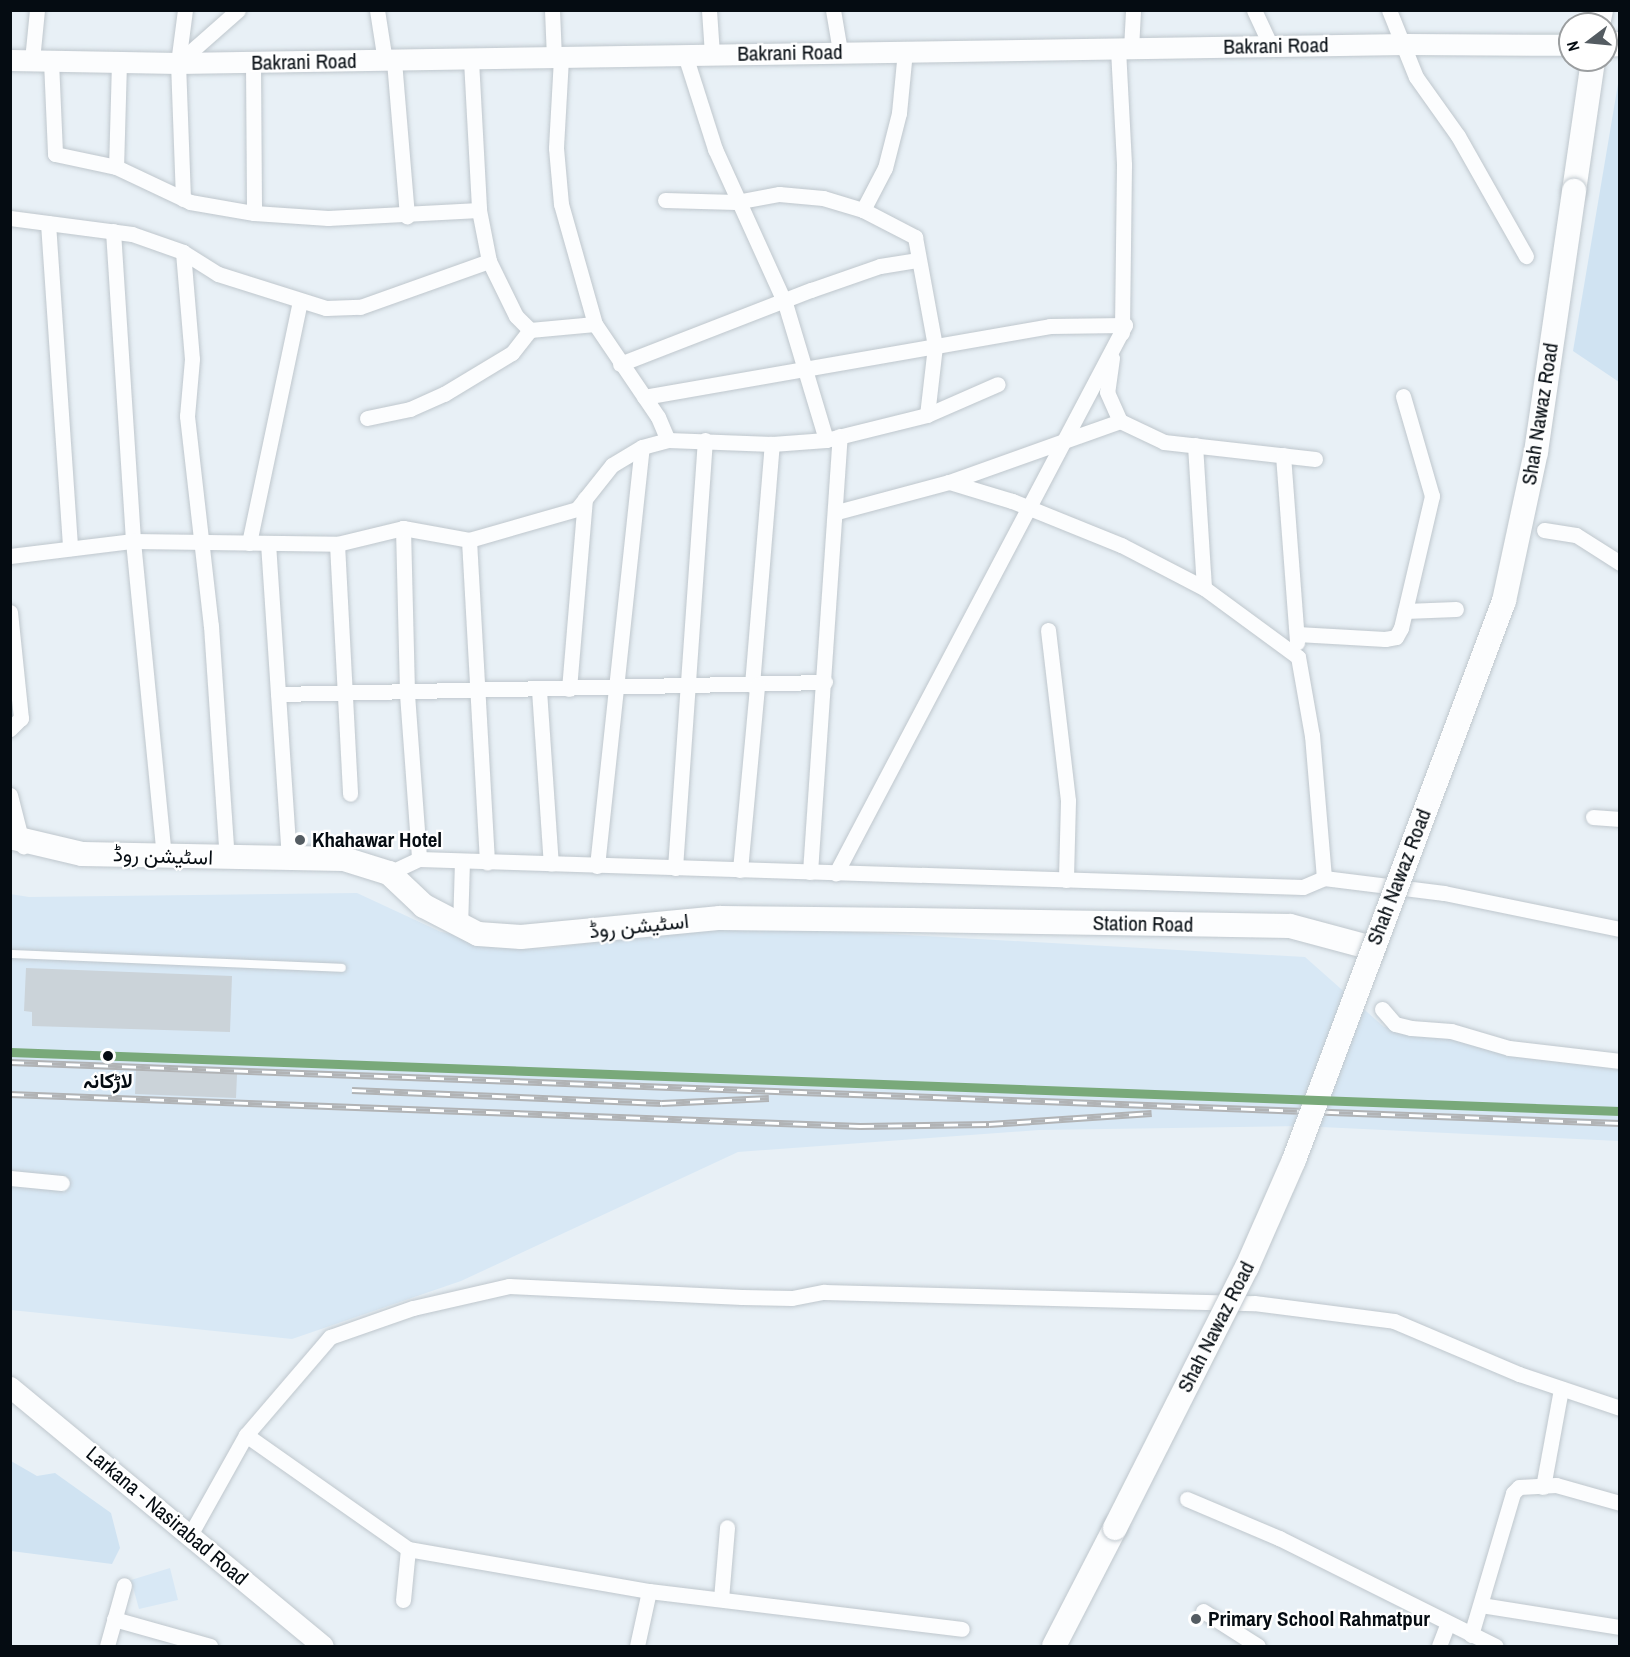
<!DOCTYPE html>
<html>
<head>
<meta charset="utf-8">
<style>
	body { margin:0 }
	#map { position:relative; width:1630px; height:1657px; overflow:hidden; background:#e8f0f6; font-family:"Archivo Narrow",Vazirmatn,sans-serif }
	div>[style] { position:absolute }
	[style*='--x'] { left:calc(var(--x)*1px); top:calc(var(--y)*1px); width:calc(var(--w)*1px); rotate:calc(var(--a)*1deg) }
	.built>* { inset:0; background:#d8e8f5 }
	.green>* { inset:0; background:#d0e3f2 }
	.building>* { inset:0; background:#cbd3d9 }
	.roads { filter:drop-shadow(0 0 2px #bfc7cd) drop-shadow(0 0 2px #bfc7cd) }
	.lane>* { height:8px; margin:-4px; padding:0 4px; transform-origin:4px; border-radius:4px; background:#fcfdfe }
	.street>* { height:15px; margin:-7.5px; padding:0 7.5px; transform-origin:7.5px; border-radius:7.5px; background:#fcfdfe }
	.secondary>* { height:21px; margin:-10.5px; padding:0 10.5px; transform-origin:10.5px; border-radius:10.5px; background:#fcfdfe }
	.primary>* { height:24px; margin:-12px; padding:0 12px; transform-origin:12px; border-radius:12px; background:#fcfdfe }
	.rail>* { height:7px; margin-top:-3.5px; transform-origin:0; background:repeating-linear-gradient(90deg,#fff 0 14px,#b1b3b5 0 28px); box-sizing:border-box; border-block:2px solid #b1b3b5 }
	.bridges { filter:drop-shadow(0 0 2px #bfc7cd) drop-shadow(0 0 2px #bfc7cd) }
	.primary-bridge>* { height:24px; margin:-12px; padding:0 12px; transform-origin:12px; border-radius:12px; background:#fcfdfe }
	.rail-1>* { height:9px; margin:-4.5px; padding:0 4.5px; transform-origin:4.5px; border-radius:4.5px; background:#79a97a }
	.dots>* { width:16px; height:16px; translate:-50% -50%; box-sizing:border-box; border:3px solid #fff; border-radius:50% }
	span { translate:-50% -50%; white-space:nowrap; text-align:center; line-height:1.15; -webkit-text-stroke:4.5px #fff; paint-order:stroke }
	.street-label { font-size:21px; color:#050c12 }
	.poi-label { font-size:21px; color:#050c12; font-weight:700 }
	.left { translate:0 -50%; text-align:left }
	.stop-label { font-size:21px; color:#050c12; font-weight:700 }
	.frame { position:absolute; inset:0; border:12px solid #050c12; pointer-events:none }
	.north { position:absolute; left:1558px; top:12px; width:60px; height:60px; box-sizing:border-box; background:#fff; border:2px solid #9b9ea0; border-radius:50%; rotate:254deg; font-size:16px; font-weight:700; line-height:24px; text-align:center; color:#050c12 }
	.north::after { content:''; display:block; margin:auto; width:21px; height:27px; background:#545c62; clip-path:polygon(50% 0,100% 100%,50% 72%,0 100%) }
</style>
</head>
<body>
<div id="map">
	<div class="built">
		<i style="clip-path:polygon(357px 893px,441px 932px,543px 949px,726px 925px,1305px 957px,1384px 1027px,1619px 1070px,1619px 1141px,1300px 1126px,1039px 1130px,738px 1152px,461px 1281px,292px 1339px,11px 1310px,10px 894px,29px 897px)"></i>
		<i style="clip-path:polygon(170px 1568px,178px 1600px,139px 1609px,131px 1580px)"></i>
	</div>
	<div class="green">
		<i style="clip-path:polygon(1619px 78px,1619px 382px,1573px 351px)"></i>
		<i style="clip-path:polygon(11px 1461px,37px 1476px,55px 1473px,111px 1513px,120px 1548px,112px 1564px,11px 1551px)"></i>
	</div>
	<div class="building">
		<i style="clip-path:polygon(26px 968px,232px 976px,230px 1032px,32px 1026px,32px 1012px,24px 1011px)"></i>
		<i style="clip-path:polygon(136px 1070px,237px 1074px,236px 1098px,135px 1094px)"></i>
	</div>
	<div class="roads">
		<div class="lane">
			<i style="--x:10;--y:954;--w:332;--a:2.4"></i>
		</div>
		<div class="street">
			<i style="--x:377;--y:10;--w:52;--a:81.1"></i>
			<i style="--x:552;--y:10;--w:48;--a:87.6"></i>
			<i style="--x:709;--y:10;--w:44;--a:86.1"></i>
			<i style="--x:833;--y:10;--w:42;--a:80.3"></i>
			<i style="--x:1254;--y:10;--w:40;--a:65"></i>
			<i style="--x:1389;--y:10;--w:72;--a:68.1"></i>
			<i style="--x:1416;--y:77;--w:72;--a:54.6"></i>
			<i style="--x:1458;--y:136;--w:138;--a:60.5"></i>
			<i style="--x:1118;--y:49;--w:116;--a:87"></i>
			<i style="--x:1124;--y:165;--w:168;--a:90.7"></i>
			<i style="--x:1131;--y:49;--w:39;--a:-87"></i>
			<i style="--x:685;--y:55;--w:99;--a:72.3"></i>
			<i style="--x:715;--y:149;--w:169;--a:65.6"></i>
			<i style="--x:785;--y:303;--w:143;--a:73.3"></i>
			<i style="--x:561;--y:58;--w:90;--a:93.2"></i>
			<i style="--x:556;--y:148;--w:56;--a:84.9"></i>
			<i style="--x:561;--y:204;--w:125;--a:74.2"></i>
			<i style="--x:595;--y:324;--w:112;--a:55.9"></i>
			<i style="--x:658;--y:417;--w:25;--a:67"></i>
			<i style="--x:32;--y:60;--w:50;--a:-84.3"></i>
			<i style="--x:471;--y:60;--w:150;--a:86.9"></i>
			<i style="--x:479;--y:210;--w:52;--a:78.9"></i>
			<i style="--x:489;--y:261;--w:61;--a:63.9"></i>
			<i style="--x:516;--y:316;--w:20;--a:45"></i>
			<i style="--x:530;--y:330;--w:65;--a:-5.3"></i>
			<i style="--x:51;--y:61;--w:93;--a:87.5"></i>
			<i style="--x:55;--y:154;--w:62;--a:12"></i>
			<i style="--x:394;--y:61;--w:156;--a:85.2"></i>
			<i style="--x:119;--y:62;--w:105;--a:91.6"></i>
			<i style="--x:116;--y:167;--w:82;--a:25.3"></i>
			<i style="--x:190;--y:202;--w:65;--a:9.8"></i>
			<i style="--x:254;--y:213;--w:74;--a:3.9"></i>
			<i style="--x:328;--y:218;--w:151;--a:-3"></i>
			<i style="--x:178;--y:63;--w:80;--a:-41.5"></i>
			<i style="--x:253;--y:63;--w:150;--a:89.6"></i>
			<i style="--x:183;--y:199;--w:136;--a:-92.1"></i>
			<i style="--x:178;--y:63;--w:53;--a:-82.5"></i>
			<i style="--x:665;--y:200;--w:71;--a:1.6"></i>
			<i style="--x:736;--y:202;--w:44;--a:-10.5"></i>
			<i style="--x:779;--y:194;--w:44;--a:5.2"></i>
			<i style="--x:823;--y:198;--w:42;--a:16.7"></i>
			<i style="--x:863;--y:210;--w:59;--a:27.4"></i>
			<i style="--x:915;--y:237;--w:111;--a:79.6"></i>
			<i style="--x:935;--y:346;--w:69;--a:96.6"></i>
			<i style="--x:863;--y:210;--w:47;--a:-62.4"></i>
			<i style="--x:885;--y:168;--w:57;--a:-75.7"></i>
			<i style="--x:899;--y:113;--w:62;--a:-84.5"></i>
			<i style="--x:10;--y:218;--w:123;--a:7.5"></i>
			<i style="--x:132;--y:234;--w:54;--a:19.4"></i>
			<i style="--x:183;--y:252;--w:41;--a:32.2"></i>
			<i style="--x:218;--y:274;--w:113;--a:17.5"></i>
			<i style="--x:326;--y:308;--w:34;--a:-2"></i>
			<i style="--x:360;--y:307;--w:137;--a:-19.6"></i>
			<i style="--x:48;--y:223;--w:326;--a:86.1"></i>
			<i style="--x:113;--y:231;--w:311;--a:86.3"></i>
			<i style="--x:133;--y:541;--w:318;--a:84.4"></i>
			<i style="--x:183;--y:252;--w:107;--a:85.2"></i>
			<i style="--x:192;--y:359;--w:57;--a:95"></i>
			<i style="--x:187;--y:416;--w:211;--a:83.5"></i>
			<i style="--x:211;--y:626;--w:233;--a:86.1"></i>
			<i style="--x:1112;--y:358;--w:34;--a:98"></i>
			<i style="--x:1107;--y:392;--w:32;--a:66"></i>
			<i style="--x:1120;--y:421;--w:49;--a:25.5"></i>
			<i style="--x:1164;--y:442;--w:152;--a:6.4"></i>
			<i style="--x:620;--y:364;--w:205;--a:-21.2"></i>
			<i style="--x:811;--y:290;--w:73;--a:-19.2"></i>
			<i style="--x:880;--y:266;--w:37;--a:-9"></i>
			<i style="--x:644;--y:397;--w:412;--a:-9.9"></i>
			<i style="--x:1050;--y:326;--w:75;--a:-0.8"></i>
			<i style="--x:1125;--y:325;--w:620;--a:117.81"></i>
			<i style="--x:367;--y:418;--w:44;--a:-11.8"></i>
			<i style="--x:410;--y:409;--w:37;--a:-24"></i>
			<i style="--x:444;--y:394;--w:79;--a:-31.1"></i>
			<i style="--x:512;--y:353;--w:29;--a:-52"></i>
			<i style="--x:1195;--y:445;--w:143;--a:86.4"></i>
			<i style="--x:1283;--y:455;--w:188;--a:85.7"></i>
			<i style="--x:949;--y:482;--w:182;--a:-19.6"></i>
			<i style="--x:403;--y:528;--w:166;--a:88.6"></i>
			<i style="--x:407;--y:694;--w:165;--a:85.8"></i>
			<i style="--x:1544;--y:530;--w:32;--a:9"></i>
			<i style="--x:1576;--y:535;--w:52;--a:32.5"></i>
			<i style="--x:469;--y:540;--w:323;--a:86.8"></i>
			<i style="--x:249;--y:543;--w:248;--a:-78.1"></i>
			<i style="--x:268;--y:543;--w:316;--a:86.2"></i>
			<i style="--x:337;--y:544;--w:250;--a:87"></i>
			<i style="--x:10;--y:556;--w:124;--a:-7"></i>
			<i style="--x:133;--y:541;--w:204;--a:0.8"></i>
			<i style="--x:337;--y:544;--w:68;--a:-13.6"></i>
			<i style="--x:403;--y:528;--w:67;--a:10.3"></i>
			<i style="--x:469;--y:540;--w:112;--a:-16"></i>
			<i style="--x:577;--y:509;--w:56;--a:-51.5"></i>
			<i style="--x:612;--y:465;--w:35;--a:-31"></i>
			<i style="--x:642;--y:447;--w:27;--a:-15"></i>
			<i style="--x:668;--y:440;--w:104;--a:2.2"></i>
			<i style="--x:772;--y:444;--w:54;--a:-4.2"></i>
			<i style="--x:826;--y:440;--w:104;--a:-13.9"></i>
			<i style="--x:927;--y:415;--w:77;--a:-23.6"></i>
			<i style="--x:1405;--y:611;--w:51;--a:-2.2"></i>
			<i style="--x:10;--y:612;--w:107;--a:84.1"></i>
			<i style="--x:21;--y:718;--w:16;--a:135"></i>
			<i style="--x:1048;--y:630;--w:172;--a:83.3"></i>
			<i style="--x:1068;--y:801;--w:79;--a:91.5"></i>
			<i style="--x:1297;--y:634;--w:88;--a:3.3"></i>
			<i style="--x:1385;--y:639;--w:11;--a:-10"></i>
			<i style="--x:1396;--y:637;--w:10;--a:-61"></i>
			<i style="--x:1401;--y:628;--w:136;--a:-76.8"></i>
			<i style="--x:1432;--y:496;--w:104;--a:-106.2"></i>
			<i style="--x:752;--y:685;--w:242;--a:-85.3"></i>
			<i style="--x:569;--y:689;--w:191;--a:-85.2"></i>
			<i style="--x:539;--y:690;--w:174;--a:86.1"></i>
			<i style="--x:278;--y:694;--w:547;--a:-1.26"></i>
			<i style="--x:10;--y:795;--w:53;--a:75.7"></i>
			<i style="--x:1593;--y:817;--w:27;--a:4"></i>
			<i style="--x:597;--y:866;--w:421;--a:-83.9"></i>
			<i style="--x:675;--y:868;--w:429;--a:-86"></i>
			<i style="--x:740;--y:870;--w:186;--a:-84.7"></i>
			<i style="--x:810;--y:872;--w:437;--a:-86.1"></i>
			<i style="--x:389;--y:873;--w:33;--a:-25"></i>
			<i style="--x:419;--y:859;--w:884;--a:1.81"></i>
			<i style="--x:1303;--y:887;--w:23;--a:-23"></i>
			<i style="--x:1324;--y:878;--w:143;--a:-94.8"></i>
			<i style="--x:1312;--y:736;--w:80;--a:-100"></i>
			<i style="--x:1298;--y:657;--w:117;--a:-143.7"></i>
			<i style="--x:1204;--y:588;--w:93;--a:-152.6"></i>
			<i style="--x:1121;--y:545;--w:118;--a:-158"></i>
			<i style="--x:1012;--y:501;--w:66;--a:-163.2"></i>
			<i style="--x:949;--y:482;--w:116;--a:165"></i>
			<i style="--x:1324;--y:878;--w:121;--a:7.1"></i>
			<i style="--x:1444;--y:893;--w:180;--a:11.6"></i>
			<i style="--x:460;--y:928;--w:67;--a:-88.3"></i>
			<i style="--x:1382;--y:1009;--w:20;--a:49"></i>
			<i style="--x:1395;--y:1024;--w:16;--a:14"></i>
			<i style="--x:1411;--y:1028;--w:40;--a:4.3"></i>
			<i style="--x:1451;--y:1031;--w:60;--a:16.3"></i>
			<i style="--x:1509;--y:1048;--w:112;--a:6.7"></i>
			<i style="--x:10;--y:1178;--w:52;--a:5.5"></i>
			<i style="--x:246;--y:1435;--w:129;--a:-49.4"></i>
			<i style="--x:330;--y:1337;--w:88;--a:-19.3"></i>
			<i style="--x:413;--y:1308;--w:98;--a:-12.9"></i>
			<i style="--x:509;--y:1286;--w:233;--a:2.7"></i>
			<i style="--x:742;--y:1297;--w:50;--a:1.1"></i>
			<i style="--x:792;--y:1298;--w:33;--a:-11"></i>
			<i style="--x:824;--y:1292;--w:430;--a:1.5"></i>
			<i style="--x:1254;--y:1303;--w:141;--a:7.3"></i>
			<i style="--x:1394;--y:1321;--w:136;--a:23"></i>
			<i style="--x:1519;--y:1374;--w:107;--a:18.6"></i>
			<i style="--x:1543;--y:1487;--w:100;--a:-79.6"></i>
			<i style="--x:1187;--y:1499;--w:100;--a:23"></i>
			<i style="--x:1279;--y:1538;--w:242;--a:26.5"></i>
			<i style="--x:190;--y:1535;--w:115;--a:-60.8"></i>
			<i style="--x:246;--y:1435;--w:198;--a:35.1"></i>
			<i style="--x:408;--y:1549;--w:245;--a:9.9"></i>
			<i style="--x:649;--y:1591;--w:56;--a:102.3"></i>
			<i style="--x:649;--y:1591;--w:315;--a:6.9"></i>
			<i style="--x:721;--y:1599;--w:72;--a:-85.2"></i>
			<i style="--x:403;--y:1600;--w:51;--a:-84.4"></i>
			<i style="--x:1481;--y:1605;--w:141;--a:9"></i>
			<i style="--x:1203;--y:1611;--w:65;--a:32.5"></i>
			<i style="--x:114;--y:1619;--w:100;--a:15.7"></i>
			<i style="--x:1471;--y:1635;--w:148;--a:-73.5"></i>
			<i style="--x:1513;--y:1493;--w:8;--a:-45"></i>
			<i style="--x:1519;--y:1487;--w:37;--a:-3"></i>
			<i style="--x:1556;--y:1485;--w:66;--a:15.7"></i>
			<i style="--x:107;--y:1646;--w:63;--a:-74.4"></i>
			<i style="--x:1439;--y:1646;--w:22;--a:-69"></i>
		</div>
		<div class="secondary">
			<i style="--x:1599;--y:24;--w:14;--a:-78"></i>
			<i style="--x:10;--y:60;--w:168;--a:1"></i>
			<i style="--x:178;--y:63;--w:1227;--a:-0.89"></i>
			<i style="--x:1405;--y:44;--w:165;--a:0.3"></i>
			<i style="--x:10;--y:1387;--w:406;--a:39.6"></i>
		</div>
		<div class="primary">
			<i style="--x:1606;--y:45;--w:14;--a:-4"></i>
			<i style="--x:1574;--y:191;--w:132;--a:-81.7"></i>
			<i style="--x:10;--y:837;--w:74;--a:13.3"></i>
			<i style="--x:82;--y:854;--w:262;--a:1.1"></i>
			<i style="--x:344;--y:859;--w:47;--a:17.3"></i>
			<i style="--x:389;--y:873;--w:48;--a:43.3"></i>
			<i style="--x:424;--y:906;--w:61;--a:27.4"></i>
			<i style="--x:478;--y:934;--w:43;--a:4"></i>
			<i style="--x:521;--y:937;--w:200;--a:-5.5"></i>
			<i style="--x:720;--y:918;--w:191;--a:0.6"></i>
			<i style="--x:911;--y:920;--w:379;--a:0.9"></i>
			<i style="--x:1290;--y:926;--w:85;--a:15"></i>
			<i style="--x:1054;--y:1646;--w:133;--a:-62.7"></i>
		</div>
	</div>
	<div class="rail">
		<i style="--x:10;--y:1062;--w:1611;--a:2.17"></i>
		<i style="--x:352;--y:1090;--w:310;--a:2.4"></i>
		<i style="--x:662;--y:1103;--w:107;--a:-2.7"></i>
		<i style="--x:10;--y:1094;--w:851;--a:2.16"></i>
		<i style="--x:860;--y:1126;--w:129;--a:-0.9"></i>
		<i style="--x:989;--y:1124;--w:163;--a:-3.9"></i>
	</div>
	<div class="bridges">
		<div class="primary-bridge">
			<i style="--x:1115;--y:1528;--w:292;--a:-63.2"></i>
			<i style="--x:1247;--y:1267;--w:117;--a:-66.3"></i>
			<i style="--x:1294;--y:1160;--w:597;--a:-69.41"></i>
			<i style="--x:1504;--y:601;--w:152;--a:-77.9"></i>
			<i style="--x:1536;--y:452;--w:264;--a:-81.7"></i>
		</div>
	</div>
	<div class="rail-1">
		<i style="--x:10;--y:1052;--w:1611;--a:2.1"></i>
	</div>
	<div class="dots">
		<i style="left:300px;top:840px;background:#545c62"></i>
		<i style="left:108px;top:1056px;background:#050c12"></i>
		<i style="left:1196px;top:1619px;background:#545c62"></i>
	</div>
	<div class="street-label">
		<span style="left:1276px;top:46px;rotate:-1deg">Bakrani Road</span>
		<span style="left:790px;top:53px;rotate:-1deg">Bakrani Road</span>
		<span style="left:304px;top:62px;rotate:-1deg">Bakrani Road</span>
		<span style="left:1540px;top:414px;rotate:-81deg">Shah Nawaz Road</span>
		<span style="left:163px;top:856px;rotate:2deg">اسٹیشن روڈ</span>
		<span style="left:1399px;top:877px;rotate:-69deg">Shah Nawaz Road</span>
		<span style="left:1143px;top:924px;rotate:1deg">Station Road</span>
		<span style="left:639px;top:926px;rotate:-6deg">اسٹیشن روڈ</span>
		<span style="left:1216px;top:1327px;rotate:-63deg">Shah Nawaz Road</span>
		<span style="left:167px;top:1516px;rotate:40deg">Larkana - Nasirabad Road</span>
	</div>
	<div class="poi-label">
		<span class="left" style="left:312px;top:840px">Khahawar Hotel</span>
		<span class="left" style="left:1208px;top:1619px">Primary School Rahmatpur</span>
	</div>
	<div class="stop-label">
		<span style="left:108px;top:1081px">لاڑکانہ</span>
	</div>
	<div class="frame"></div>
	<div class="north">N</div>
</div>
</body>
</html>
